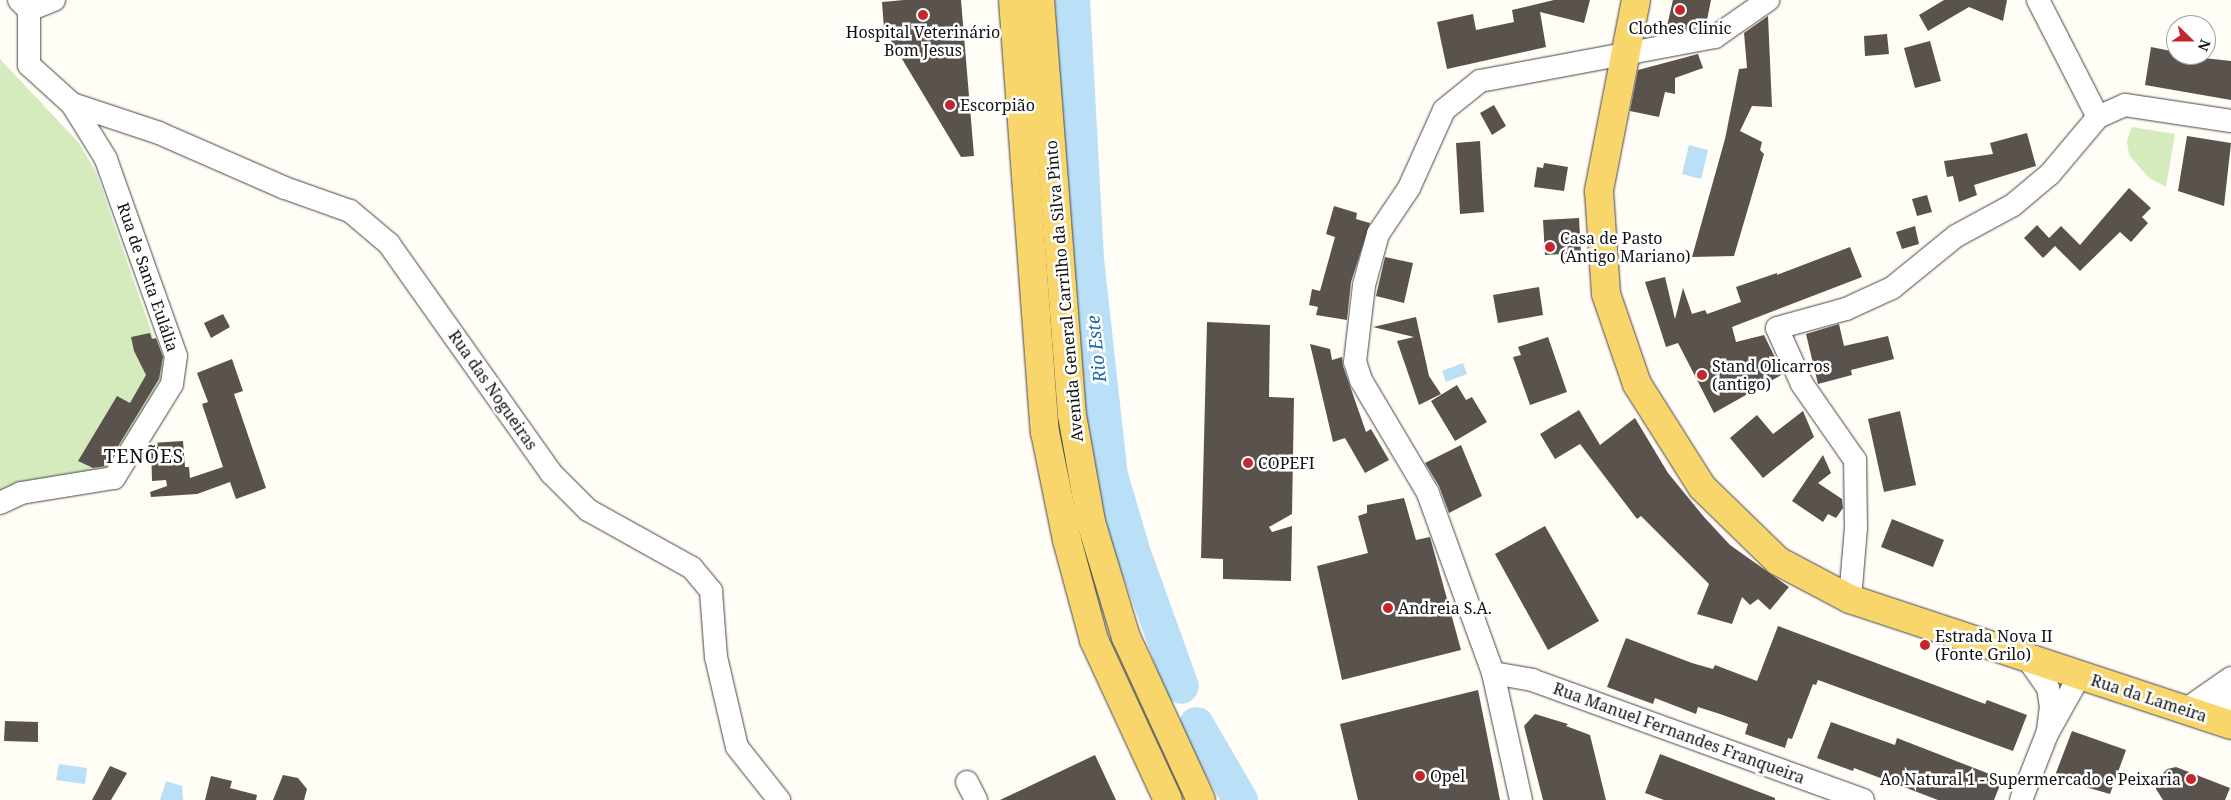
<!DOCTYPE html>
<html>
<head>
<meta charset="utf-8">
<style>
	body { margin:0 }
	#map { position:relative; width:2231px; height:800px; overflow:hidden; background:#fffdf5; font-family:"Noto Serif",serif }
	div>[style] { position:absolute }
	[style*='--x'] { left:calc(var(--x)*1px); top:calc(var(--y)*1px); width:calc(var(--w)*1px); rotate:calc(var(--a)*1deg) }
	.green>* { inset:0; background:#d5ebbd }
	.water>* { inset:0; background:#b9e0f7 }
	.river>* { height:35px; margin:-17.5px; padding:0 17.5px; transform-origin:17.5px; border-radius:17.5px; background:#b9e0f7 }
	.building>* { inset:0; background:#5a524d }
	.roads { filter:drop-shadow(0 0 1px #444) drop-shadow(0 0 1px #444) }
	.minor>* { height:22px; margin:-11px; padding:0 11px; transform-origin:11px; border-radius:11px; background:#fff }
	.major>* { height:28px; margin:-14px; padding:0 14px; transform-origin:14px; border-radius:14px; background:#f9d66b }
	.dots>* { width:14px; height:14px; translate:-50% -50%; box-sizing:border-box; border:2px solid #fff; border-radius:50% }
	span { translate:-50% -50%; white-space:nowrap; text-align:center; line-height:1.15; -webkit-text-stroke:5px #fff; paint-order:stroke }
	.poi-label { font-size:16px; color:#111 }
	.left { translate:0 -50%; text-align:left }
	.right { translate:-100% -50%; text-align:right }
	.street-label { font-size:16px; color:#111 }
	.water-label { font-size:18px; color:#1768a6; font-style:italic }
	.quarter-label { font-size:19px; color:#111; letter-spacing:1px }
	.north { position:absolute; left:2166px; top:15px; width:50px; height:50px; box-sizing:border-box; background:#fff; border:1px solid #a0a0a0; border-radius:50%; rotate:112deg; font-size:14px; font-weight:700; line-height:20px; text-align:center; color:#111 }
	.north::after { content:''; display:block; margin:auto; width:18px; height:22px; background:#c4262e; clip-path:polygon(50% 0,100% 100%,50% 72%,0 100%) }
</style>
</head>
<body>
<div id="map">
	<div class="green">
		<i style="clip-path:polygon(0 59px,79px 143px,96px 172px,165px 371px,111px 476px,0 501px)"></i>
		<i style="clip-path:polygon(2132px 127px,2175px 134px,2166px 187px,2149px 178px,2129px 155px,2127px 141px)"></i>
	</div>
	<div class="water">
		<i style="clip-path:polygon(1689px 145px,1708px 150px,1701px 179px,1682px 174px)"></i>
		<i style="clip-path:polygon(1463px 363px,1467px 374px,1446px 382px,1442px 371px)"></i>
		<i style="clip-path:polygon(59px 764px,87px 768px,85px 784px,56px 780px)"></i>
		<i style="clip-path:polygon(166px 781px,182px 786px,183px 800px,160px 800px)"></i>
	</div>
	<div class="river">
		<i style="--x:1072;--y:0;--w:259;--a:86.9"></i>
		<i style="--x:1086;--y:259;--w:217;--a:83.7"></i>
		<i style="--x:1110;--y:475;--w:81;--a:73.6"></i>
		<i style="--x:1133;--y:553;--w:141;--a:70.2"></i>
		<i style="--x:1196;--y:724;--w:88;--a:59.9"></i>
	</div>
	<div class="building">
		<i style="clip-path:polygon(904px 0,961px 0,974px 156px,961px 157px,884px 29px,882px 2px)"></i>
		<i style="clip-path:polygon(1554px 0,1590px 0,1584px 23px,1540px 12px,1546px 47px,1447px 69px,1437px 22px,1473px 14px,1476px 30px,1514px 22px,1512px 10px)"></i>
		<i style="clip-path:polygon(1673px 0,1711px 0,1706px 25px,1683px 30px,1667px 26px)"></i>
		<i style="clip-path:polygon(1944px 0,2007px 0,2003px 21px,1969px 7px,1928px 31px,1919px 15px)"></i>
		<i style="clip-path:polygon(1768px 16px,1772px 107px,1752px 106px,1740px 131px,1762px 142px,1760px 150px,1764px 154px,1734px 256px,1692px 257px,1725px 139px,1739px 69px,1747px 68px,1744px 33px)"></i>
		<i style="clip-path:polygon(1887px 34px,1889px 54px,1865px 56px,1864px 36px)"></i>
		<i style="clip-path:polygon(1930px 41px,1941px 81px,1915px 88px,1904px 48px)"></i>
		<i style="clip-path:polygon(2151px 47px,2176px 52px,2176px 55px,2231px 61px,2231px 100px,2145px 85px)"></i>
		<i style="clip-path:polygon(1698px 54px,1703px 68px,1675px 78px,1675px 94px,1665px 92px,1659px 117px,1630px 111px,1638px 70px)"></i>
		<i style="clip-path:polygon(1494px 105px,1506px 126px,1492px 135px,1480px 113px)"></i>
		<i style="clip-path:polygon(2027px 133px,2036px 166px,1974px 185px,1977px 195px,1959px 202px,1953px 176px,1947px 177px,1944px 161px,1993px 154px,1990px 143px)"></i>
		<i style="clip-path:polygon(2187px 136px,2231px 143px,2224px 206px,2178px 191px)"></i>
		<i style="clip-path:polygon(1480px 141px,1484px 212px,1460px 214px,1456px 143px)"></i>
		<i style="clip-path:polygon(1544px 163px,1568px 167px,1564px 191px,1534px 187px,1537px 167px,1543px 168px)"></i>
		<i style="clip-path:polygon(2129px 188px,2151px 208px,2142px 217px,2148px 223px,2131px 242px,2120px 232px,2080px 271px,2055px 246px,2043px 258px,2024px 238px,2037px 225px,2049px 238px,2061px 226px,2080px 245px)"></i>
		<i style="clip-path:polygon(1927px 195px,1932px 212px,1917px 216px,1912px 199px)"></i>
		<i style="clip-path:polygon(1334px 206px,1357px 213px,1356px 219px,1370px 223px,1351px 282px,1347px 320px,1316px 315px,1318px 307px,1309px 305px,1312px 289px,1320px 291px,1335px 237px,1326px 234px)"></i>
		<i style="clip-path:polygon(1579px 218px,1581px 253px,1545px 255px,1543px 220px)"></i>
		<i style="clip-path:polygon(1915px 226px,1919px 244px,1902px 249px,1896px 232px)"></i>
		<i style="clip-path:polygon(1850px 247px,1862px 277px,1732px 327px,1736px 342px,1764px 335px,1783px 374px,1714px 413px,1678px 343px,1666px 347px,1645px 282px,1665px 277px,1675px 319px,1683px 288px,1692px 314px,1705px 310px,1707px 314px,1741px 302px,1736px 287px,1777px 273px,1777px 275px)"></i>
		<i style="clip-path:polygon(1385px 257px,1413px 263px,1404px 303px,1376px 296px)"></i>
		<i style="clip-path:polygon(1539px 287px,1543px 315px,1498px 323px,1493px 295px)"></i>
		<i style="clip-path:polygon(223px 314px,230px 327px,211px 338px,204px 323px)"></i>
		<i style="clip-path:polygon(1416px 317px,1429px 376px,1441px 394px,1419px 405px,1397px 341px,1414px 337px,1373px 327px)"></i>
		<i style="clip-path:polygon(1207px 322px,1270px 325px,1269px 397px,1294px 398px,1292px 514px,1269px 527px,1272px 532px,1292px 526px,1291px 581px,1223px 579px,1223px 559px,1201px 558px)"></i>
		<i style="clip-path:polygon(1839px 324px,1844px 346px,1888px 336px,1894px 359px,1851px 370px,1852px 375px,1818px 384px,1806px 334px)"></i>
		<i style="clip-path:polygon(150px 333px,152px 339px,156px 338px,163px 357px,159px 379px,106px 466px,93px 468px,78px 461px,117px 396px,130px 403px,146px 375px,134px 351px,131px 337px)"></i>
		<i style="clip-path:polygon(1548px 337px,1567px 392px,1530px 405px,1513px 357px,1521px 355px,1518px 347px)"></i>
		<i style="clip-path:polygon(1310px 344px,1330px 349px,1332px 360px,1342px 357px,1343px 366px,1366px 432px,1371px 429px,1389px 460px,1365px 473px,1345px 438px,1333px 442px)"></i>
		<i style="clip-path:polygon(232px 359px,243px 391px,234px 394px,266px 488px,236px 499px,230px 482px,197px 494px,151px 497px,150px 492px,167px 486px,166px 480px,152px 481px,151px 443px,183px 441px,185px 467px,189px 467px,190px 478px,223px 467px,202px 404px,208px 402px,197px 373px)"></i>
		<i style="clip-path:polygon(1457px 385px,1466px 400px,1472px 397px,1487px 422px,1455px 441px,1431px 401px)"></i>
		<i style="clip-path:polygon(1579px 410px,1600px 445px,1635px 418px,1668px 473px,1704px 517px,1730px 545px,1789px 587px,1770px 610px,1758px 599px,1750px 605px,1742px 597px,1732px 624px,1697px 614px,1709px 584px,1641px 516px,1637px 519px,1580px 444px,1555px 459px,1540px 434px)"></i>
		<i style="clip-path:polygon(1803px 411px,1814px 437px,1763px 478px,1730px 438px,1757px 415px,1773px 434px)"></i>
		<i style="clip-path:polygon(1900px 411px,1916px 485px,1884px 492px,1868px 419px)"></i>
		<i style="clip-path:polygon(1461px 445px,1482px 496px,1449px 513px,1439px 486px,1425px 463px)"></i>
		<i style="clip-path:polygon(1823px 455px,1831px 473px,1818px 483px,1842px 499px,1843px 508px,1836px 518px,1828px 514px,1823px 522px,1792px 501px)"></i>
		<i style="clip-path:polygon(1404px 498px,1416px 540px,1430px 537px,1461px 650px,1342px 680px,1317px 566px,1368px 553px,1358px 516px,1367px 513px,1367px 505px)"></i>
		<i style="clip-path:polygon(1892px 519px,1944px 540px,1933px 567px,1881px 547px)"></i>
		<i style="clip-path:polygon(1545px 526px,1599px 621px,1548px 650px,1495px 554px)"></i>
		<i style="clip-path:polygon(1778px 626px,1985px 704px,1987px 700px,2027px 715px,2013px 751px,1818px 680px,1816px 685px,1813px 684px,1792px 739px,1788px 738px,1785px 748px,1745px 734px,1748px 724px,1720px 714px,1698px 707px,1696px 714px,1655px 698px,1653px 704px,1607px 687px,1626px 638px,1692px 663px,1713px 669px,1715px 665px,1757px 681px)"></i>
		<i style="clip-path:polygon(1478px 690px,1500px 800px,1358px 800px,1340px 724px)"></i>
		<i style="clip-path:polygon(1535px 714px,1568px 724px,1566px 726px,1590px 735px,1606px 800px,1543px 800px,1524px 726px)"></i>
		<i style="clip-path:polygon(5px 721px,38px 722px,38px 742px,4px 741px)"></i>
		<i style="clip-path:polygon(1831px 722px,1895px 745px,1897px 738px,1987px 773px,2002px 780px,1994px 800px,1938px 800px,1854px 768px,1853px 771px,1817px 758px)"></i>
		<i style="clip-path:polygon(2072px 731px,2126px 750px,2110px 794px,2054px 778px)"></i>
		<i style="clip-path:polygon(1660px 754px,1775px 798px,1775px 800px,1664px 800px,1645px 793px)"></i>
		<i style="clip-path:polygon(1095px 755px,1116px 800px,1000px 800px)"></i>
		<i style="clip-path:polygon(110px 766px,127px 773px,111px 800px,92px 800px)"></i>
		<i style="clip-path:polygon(2176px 767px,2230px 788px,2225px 800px,2163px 800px,2156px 789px,2156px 781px,2167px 769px)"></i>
		<i style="clip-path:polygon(283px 775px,298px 778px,307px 789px,304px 800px,273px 800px)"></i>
		<i style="clip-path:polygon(211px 776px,232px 781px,230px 788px,257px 795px,256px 800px,205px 800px)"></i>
	</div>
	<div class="roads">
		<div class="minor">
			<i style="--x:2038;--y:0;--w:131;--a:62.9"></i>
			<i style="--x:29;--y:10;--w:27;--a:-22"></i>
			<i style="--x:72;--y:104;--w:92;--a:18.4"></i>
			<i style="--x:159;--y:133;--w:137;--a:23.6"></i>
			<i style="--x:285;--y:188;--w:69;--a:19.5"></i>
			<i style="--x:350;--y:211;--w:51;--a:40.2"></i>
			<i style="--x:389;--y:244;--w:281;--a:54.7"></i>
			<i style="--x:551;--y:473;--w:52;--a:45"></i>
			<i style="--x:588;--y:510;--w:119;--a:29.1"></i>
			<i style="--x:692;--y:568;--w:30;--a:50"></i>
			<i style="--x:711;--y:591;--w:66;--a:85.7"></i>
			<i style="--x:716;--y:657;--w:92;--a:76.9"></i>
			<i style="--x:737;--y:747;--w:68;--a:51.6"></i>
			<i style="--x:0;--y:503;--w:23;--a:-25"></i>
			<i style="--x:21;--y:493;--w:94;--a:-9.2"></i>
			<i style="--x:114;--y:478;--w:110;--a:-58.3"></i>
			<i style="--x:172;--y:384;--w:28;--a:-82"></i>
			<i style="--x:176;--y:356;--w:209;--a:-109.6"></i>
			<i style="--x:106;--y:159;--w:65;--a:-121.7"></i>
			<i style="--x:72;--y:104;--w:58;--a:-137.8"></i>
			<i style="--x:29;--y:65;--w:55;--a:-90"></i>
			<i style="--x:29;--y:10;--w:14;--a:-135"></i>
			<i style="--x:1850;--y:599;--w:71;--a:-85.2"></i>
			<i style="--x:1856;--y:528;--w:68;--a:-90.8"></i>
			<i style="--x:1855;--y:460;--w:93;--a:-124.9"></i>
			<i style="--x:1802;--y:384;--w:61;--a:-114.1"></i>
			<i style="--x:1777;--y:328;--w:72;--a:-15.4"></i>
			<i style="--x:1846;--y:309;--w:51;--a:-24.5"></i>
			<i style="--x:1892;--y:288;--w:82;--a:-39.1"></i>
			<i style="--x:1956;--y:236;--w:65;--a:-28.5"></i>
			<i style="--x:2013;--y:205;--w:48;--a:-40"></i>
			<i style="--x:2050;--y:174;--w:75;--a:-49.9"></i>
			<i style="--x:2098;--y:117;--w:30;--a:-24"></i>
			<i style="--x:2125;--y:105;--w:107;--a:8.6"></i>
			<i style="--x:2027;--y:658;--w:37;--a:55"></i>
			<i style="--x:2048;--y:688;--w:18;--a:81"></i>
			<i style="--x:2051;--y:706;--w:25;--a:97"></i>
			<i style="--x:1493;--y:673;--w:40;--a:10"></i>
			<i style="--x:1532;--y:680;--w:352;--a:19.9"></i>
			<i style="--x:2185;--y:710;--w:56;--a:-34.8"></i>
			<i style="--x:2217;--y:720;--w:30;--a:-63"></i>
			<i style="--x:967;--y:782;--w:20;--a:63"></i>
			<i style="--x:1521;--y:800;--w:130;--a:-102.4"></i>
			<i style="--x:1493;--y:673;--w:191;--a:-109.9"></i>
			<i style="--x:1428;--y:493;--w:131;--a:-120.7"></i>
			<i style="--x:1361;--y:380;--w:19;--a:-108"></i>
			<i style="--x:1355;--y:362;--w:78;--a:-83.3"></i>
			<i style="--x:1364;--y:285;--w:53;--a:-74.6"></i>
			<i style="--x:1378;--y:234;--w:55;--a:-56"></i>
			<i style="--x:1409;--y:188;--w:85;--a:-65.8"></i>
			<i style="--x:1444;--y:110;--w:46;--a:-38.9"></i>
			<i style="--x:1480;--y:81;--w:239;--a:-10.6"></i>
			<i style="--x:1715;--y:37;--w:65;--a:-34.9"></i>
			<i style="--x:2021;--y:800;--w:71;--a:-68.5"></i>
			<i style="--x:2047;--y:734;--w:68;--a:-60.8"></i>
		</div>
		<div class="major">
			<i style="--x:1013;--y:0;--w:433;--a:85.8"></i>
			<i style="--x:1045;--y:432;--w:110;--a:78.5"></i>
			<i style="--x:1067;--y:540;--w:104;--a:74.9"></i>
			<i style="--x:1094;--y:640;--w:176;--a:65.2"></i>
			<i style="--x:1040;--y:0;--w:416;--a:85.6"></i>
			<i style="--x:1072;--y:415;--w:109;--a:79.9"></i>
			<i style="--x:1091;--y:522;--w:120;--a:73.1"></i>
			<i style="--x:1126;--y:637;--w:179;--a:65.3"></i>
			<i style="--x:1636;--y:0;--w:195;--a:101"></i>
			<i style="--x:1599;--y:191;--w:103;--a:86.1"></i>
			<i style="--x:1606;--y:294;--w:95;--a:71"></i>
			<i style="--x:1637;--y:384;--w:122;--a:57.7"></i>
			<i style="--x:1702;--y:487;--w:106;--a:44.2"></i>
			<i style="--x:1778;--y:561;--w:81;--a:27.8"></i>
			<i style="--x:1850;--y:599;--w:401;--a:18.3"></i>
		</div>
	</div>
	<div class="dots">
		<i style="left:1680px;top:10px;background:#c4262e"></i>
		<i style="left:923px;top:15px;background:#c4262e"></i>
		<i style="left:950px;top:105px;background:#c4262e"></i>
		<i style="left:1550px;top:247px;background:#c4262e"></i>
		<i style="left:1702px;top:375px;background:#c4262e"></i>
		<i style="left:1248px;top:463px;background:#c4262e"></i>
		<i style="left:1388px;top:608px;background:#c4262e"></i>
		<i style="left:1925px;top:645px;background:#c4262e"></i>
		<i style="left:1420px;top:776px;background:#c4262e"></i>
		<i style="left:2191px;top:779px;background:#c4262e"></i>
	</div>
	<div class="poi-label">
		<span style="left:1680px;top:28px">Clothes Clinic</span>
		<span style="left:923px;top:41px">Hospital Veterinário<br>Bom Jesus</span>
		<span class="left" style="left:960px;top:105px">Escorpião</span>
		<span class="left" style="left:1560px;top:247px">Casa de Pasto<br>(Antigo Mariano)</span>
		<span class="left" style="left:1712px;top:375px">Stand Olicarros<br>(antigo)</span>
		<span class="left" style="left:1258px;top:463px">COPEFI</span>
		<span class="left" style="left:1398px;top:608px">Andreia S.A.</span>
		<span class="left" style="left:1935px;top:645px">Estrada Nova II<br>(Fonte Grilo)</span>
		<span class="left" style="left:1430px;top:776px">Opel</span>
		<span class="right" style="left:2181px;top:779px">Ao Natural 1 - Supermercado e Peixaria</span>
	</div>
	<div class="street-label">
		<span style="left:148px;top:277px;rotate:71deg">Rua de Santa Eulália</span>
		<span style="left:1064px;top:291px;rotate:-95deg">Avenida General Carrilho da Silva Pinto</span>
		<span style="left:493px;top:390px;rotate:55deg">Rua das Nogueiras</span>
		<span style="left:2149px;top:698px;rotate:18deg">Rua da Lameira</span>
		<span style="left:1679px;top:733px;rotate:20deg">Rua Manuel Fernandes Franqueira</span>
	</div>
	<div class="water-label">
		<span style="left:1096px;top:349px;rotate:-96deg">Rio Este</span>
	</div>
	<div class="quarter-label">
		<span style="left:144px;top:457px">TENÕES</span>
	</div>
	<div class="north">N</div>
</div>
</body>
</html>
